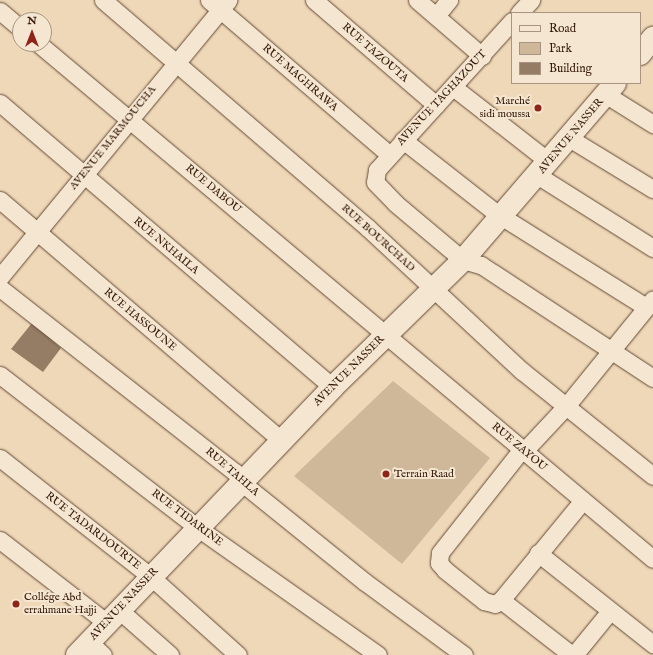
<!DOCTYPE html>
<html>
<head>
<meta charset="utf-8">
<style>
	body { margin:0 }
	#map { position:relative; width:653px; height:655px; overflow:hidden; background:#efd8b8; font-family:"IM FELL English",serif }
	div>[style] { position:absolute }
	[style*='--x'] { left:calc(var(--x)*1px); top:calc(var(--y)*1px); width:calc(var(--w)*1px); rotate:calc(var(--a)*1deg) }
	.green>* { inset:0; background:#cfb89a }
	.building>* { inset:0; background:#957c64 }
	.roads { filter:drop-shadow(0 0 1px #634935) drop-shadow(0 0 1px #634935) }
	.street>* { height:17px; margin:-8.5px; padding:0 8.5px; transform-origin:8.5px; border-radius:8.5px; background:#f5e6d1 }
	.secondary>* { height:22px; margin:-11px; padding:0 11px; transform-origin:11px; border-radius:11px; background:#f5e6d1 }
	.dots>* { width:11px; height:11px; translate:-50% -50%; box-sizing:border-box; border:2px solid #f5e6d1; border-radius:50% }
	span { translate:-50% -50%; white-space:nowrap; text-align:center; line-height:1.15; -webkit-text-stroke:4px #f5e6d1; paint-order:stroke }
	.street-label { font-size:11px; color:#341909 }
	.poi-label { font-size:11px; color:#341909 }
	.right { translate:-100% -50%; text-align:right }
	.left { translate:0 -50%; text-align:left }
	.legend { position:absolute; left:511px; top:12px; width:130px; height:72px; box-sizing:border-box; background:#f5e6d1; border:1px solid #a89481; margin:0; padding:5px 7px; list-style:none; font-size:12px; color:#341909 }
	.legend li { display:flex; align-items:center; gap:8px; height:20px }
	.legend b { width:20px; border:1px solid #a89481 }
	.north { position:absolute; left:12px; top:12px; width:40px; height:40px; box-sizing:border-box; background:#f5e6d1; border:1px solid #a89481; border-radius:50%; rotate:0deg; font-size:11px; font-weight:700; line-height:16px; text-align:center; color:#341909 }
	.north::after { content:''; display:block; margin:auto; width:14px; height:18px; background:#8f2418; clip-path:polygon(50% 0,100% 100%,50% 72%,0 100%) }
</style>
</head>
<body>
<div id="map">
	<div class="green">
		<i style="clip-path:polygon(393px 381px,490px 458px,402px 564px,294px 476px)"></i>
	</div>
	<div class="building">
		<i style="clip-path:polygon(32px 323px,61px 348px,43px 372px,11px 349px)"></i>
	</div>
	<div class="roads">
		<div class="street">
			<i style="--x:103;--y:0;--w:350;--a:40.7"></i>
			<i style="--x:368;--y:228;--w:210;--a:42.9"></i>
			<i style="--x:522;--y:371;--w:168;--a:38.7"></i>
			<i style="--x:209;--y:0;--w:238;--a:40.6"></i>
			<i style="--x:314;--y:0;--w:161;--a:40.7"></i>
			<i style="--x:417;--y:0;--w:86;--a:40.7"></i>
			<i style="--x:0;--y:11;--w:26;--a:40"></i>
			<i style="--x:519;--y:13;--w:18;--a:-47"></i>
			<i style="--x:436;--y:16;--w:21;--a:-51"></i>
			<i style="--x:512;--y:21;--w:201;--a:132.2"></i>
			<i style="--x:377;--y:170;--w:12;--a:99"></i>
			<i style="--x:375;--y:182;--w:29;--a:46"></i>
			<i style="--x:395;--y:203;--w:89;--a:40"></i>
			<i style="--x:463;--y:260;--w:19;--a:16"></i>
			<i style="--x:481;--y:265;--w:206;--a:33.3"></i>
			<i style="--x:39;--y:44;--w:801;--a:39.99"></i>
			<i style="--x:453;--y:87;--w:120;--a:37.9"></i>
			<i style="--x:605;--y:94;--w:57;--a:32"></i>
			<i style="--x:0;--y:103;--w:438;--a:40.5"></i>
			<i style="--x:569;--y:138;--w:98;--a:31.3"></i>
			<i style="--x:403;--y:140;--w:118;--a:38.1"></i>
			<i style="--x:496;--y:213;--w:177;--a:32.1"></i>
			<i style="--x:537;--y:175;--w:137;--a:32.2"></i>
			<i style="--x:0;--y:200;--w:370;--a:40.5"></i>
			<i style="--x:0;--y:277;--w:359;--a:-50.5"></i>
			<i style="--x:0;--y:288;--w:298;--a:38.1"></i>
			<i style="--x:235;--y:472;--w:12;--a:59"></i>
			<i style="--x:241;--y:482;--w:159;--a:38.9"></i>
			<i style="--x:365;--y:582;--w:123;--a:36.4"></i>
			<i style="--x:0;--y:375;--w:250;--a:37.7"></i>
			<i style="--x:198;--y:528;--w:220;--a:35.2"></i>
			<i style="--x:522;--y:449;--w:132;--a:128.3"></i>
			<i style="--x:440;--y:553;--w:10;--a:96"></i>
			<i style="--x:439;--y:563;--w:9;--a:49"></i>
			<i style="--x:445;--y:570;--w:50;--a:38.5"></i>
			<i style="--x:484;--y:601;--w:11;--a:15"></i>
			<i style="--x:495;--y:604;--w:7;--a:-34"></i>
			<i style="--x:501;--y:600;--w:129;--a:-50.6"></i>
			<i style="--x:524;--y:451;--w:63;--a:-46.9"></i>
			<i style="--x:567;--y:405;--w:136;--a:-50.9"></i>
			<i style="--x:0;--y:458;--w:191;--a:38.2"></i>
			<i style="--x:150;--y:576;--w:118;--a:41.9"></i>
			<i style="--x:0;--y:540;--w:135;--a:37.8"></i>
			<i style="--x:538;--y:553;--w:147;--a:38.4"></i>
			<i style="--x:501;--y:600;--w:90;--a:37.8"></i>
			<i style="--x:119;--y:610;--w:68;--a:41.4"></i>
			<i style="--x:89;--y:642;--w:19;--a:43"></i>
			<i style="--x:574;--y:655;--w:57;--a:-50.7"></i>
		</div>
		<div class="secondary">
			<i style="--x:640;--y:54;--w:21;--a:-51"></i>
			<i style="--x:77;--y:655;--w:371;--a:-46.3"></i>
			<i style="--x:333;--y:387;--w:182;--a:-44.3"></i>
			<i style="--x:463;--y:260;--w:233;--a:-49.3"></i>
		</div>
	</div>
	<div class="dots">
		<i style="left:538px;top:108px;background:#8f2418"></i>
		<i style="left:386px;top:474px;background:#8f2418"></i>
		<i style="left:16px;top:604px;background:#8f2418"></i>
	</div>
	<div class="street-label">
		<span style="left:375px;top:53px;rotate:41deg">RUE TAZOUTA</span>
		<span style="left:300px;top:78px;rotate:41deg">RUE MAGHRAWA</span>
		<span style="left:442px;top:98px;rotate:-47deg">AVENUE TAGHAZOUT</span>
		<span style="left:571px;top:136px;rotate:-50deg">AVENUE NASSER</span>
		<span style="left:113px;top:138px;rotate:-51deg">AVENUE MARMOUCHA</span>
		<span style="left:213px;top:189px;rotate:40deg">RUE DABOU</span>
		<span style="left:378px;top:238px;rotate:42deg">RUE BOURCHAD</span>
		<span style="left:166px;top:246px;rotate:40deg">RUE NKHAILA</span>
		<span style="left:140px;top:320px;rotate:40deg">RUE HASSOUNE</span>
		<span style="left:349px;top:371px;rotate:-45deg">AVENUE NASSER</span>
		<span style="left:519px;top:447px;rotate:40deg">RUE ZAYOU</span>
		<span style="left:232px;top:472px;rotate:41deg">RUE TAHLA</span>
		<span style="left:187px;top:518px;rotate:37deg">RUE TIDARINE</span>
		<span style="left:93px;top:531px;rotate:38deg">RUE TADARDOURTE</span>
		<span style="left:124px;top:604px;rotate:-47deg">AVENUE NASSER</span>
	</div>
	<div class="poi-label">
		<span class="right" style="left:530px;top:108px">Marché<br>sidi moussa</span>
		<span class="left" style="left:394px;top:474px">Terrain Raad</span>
		<span class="left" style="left:24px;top:604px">Collége Abd<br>errahmane Hajji</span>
	</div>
	<ul class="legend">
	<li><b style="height:5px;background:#f5e6d1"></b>Road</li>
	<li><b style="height:11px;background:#cfb89a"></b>Park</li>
	<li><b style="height:11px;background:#957c64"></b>Building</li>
	</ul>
	<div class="north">N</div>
</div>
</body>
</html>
